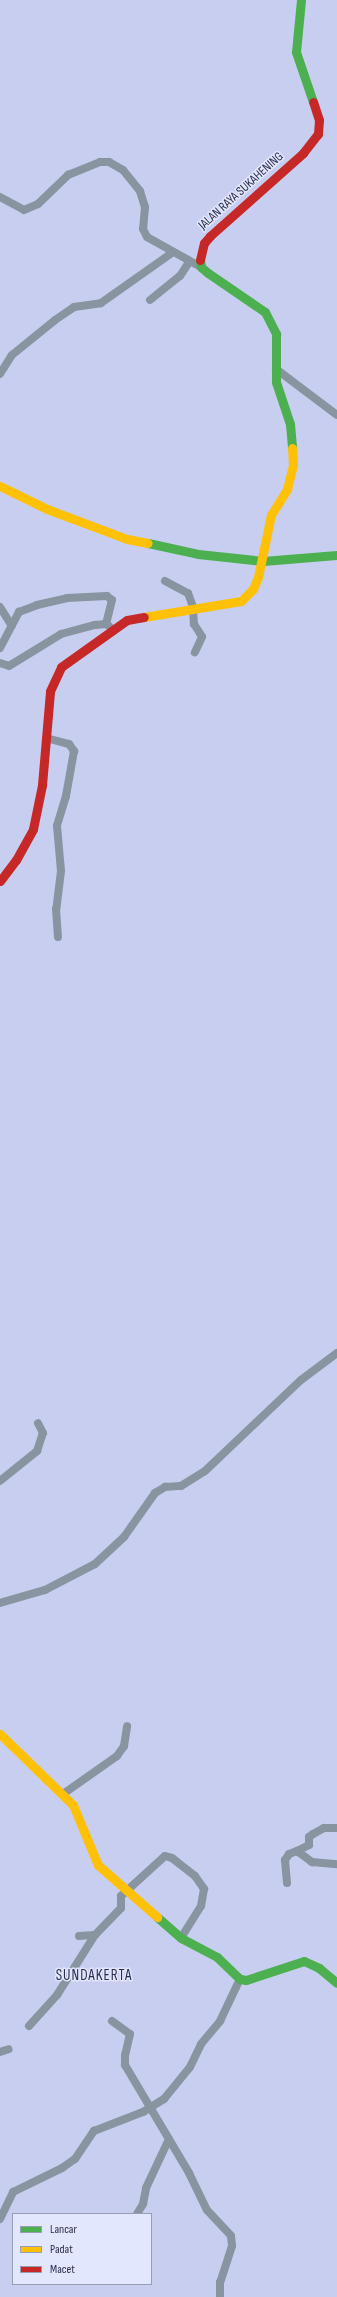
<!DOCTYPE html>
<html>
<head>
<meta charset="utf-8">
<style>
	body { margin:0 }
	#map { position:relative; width:337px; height:2297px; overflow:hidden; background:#c8ceef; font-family:"Sofia Sans Condensed",sans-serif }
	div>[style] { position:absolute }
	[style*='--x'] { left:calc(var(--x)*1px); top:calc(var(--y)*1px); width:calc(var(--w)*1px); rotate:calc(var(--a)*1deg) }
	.street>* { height:8px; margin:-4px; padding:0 4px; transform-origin:4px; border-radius:4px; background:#8894a0 }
	.fast>* { height:9px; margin:-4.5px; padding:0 4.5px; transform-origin:4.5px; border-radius:4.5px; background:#4caf50 }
	.slow>* { height:9px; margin:-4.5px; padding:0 4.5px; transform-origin:4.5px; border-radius:4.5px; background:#ffc107 }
	.jam>* { height:9px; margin:-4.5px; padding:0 4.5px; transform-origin:4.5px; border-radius:4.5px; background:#c62828 }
	span { translate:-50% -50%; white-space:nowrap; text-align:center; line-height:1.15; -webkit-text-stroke:3px #e2e7fe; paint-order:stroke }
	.street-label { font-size:13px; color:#282d4a }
	.quarter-label { font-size:15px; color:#282d4a; letter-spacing:1px }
	.legend { position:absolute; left:12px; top:2213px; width:140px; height:72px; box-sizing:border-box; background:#e2e7fe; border:1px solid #989db6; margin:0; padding:5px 7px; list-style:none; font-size:12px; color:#282d4a }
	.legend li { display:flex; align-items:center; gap:8px; height:20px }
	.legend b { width:20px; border:1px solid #989db6 }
</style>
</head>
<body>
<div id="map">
	<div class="street">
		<i style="--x:0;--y:197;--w:27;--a:28"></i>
		<i style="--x:24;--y:210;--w:15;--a:-23"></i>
		<i style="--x:38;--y:204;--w:42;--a:-44"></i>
		<i style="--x:68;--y:175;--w:35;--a:-22"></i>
		<i style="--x:100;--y:162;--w:9;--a:0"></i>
		<i style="--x:109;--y:162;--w:16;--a:30"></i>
		<i style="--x:123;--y:170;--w:27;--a:51"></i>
		<i style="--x:140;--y:191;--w:17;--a:73"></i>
		<i style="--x:145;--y:207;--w:22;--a:95"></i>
		<i style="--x:143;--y:229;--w:9;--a:63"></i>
		<i style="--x:147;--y:237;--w:62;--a:29.1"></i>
		<i style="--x:150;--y:300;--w:38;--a:-39"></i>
		<i style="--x:180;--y:276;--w:17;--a:-57"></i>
		<i style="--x:276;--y:369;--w:76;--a:37"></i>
		<i style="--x:0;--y:374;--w:22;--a:-58"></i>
		<i style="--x:12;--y:355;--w:55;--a:-39.1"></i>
		<i style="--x:55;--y:320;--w:23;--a:-34"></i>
		<i style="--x:74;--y:307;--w:27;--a:-8"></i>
		<i style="--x:101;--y:303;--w:87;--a:-35.2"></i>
		<i style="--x:165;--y:581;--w:26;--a:28"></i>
		<i style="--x:188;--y:593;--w:15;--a:70"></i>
		<i style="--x:193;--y:607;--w:17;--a:87"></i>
		<i style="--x:194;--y:624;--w:15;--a:58"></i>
		<i style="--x:202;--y:637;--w:17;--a:115"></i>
		<i style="--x:0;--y:607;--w:22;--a:58"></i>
		<i style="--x:0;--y:648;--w:41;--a:-62.2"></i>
		<i style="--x:19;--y:612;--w:19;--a:-21"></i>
		<i style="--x:37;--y:605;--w:31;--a:-13"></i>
		<i style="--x:67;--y:598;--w:40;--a:-2.9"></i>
		<i style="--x:107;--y:596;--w:6;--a:39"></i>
		<i style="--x:112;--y:600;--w:25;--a:104"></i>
		<i style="--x:0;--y:663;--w:9;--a:18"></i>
		<i style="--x:9;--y:666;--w:61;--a:-31.6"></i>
		<i style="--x:61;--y:634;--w:35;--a:-15"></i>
		<i style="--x:95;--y:625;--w:11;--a:-5"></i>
		<i style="--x:106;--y:624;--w:4;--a:34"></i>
		<i style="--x:46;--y:738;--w:24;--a:15"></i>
		<i style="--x:69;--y:744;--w:9;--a:54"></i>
		<i style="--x:74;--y:751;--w:46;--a:100.1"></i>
		<i style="--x:66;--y:796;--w:31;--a:107"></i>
		<i style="--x:57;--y:826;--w:45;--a:84.9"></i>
		<i style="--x:61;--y:871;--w:38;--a:97"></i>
		<i style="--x:56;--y:909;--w:28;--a:86"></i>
		<i style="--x:0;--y:1481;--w:48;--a:-39"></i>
		<i style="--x:37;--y:1451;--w:19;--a:-72"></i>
		<i style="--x:43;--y:1433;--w:11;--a:-117"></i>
		<i style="--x:0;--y:1603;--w:47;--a:-16.1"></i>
		<i style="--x:45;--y:1590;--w:56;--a:-27.5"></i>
		<i style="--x:95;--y:1564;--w:40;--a:-43"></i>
		<i style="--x:124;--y:1537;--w:54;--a:-54.8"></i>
		<i style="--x:155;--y:1493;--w:12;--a:-31"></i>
		<i style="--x:165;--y:1487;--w:16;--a:-4"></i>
		<i style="--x:181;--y:1486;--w:28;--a:-32"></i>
		<i style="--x:205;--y:1471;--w:132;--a:-43.5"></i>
		<i style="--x:301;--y:1380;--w:45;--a:-36.9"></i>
		<i style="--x:63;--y:1794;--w:66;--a:-35.1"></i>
		<i style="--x:117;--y:1756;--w:12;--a:-55"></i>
		<i style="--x:124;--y:1746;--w:20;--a:-81"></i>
		<i style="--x:337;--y:1828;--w:13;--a:180"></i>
		<i style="--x:324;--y:1828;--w:13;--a:151"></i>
		<i style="--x:313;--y:1834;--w:5;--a:143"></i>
		<i style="--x:309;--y:1837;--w:8;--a:90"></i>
		<i style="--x:309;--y:1845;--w:13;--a:153"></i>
		<i style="--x:297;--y:1851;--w:19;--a:36"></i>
		<i style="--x:312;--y:1862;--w:25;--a:5"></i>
		<i style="--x:287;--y:1883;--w:23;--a:-95"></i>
		<i style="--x:285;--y:1860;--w:7;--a:-56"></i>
		<i style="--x:289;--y:1854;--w:9;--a:-21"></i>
		<i style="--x:79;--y:1936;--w:16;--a:-4"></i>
		<i style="--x:95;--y:1935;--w:37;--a:-46"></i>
		<i style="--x:121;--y:1908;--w:12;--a:-90"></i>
		<i style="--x:121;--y:1896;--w:59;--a:-42.3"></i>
		<i style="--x:165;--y:1856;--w:7;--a:16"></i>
		<i style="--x:172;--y:1858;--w:29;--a:38"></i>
		<i style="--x:195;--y:1876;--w:16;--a:55"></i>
		<i style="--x:204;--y:1889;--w:17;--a:100"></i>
		<i style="--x:201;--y:1906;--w:38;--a:122"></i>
		<i style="--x:112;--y:2021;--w:22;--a:36"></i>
		<i style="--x:130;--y:2034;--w:22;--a:103"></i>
		<i style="--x:125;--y:2055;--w:10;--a:90"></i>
		<i style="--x:125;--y:2065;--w:126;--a:59.3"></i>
		<i style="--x:189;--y:2173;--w:41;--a:64.1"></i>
		<i style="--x:207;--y:2210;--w:35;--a:47"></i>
		<i style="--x:231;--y:2236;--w:10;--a:84"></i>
		<i style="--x:232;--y:2246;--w:38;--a:108"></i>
		<i style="--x:220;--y:2282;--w:15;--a:90"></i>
		<i style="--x:29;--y:2026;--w:42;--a:-47.9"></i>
		<i style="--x:57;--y:1995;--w:71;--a:-57.7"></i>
		<i style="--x:0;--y:2052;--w:9;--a:-18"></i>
		<i style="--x:137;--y:2214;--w:12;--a:-59"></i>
		<i style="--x:143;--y:2204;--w:16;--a:-79"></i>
		<i style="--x:146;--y:2188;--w:54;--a:-64.9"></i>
		<i style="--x:0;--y:2219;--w:30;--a:-64"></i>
		<i style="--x:13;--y:2192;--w:55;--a:-26.1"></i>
		<i style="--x:62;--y:2168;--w:16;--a:-35"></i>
		<i style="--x:75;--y:2159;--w:34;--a:-56"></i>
		<i style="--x:94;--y:2131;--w:53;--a:-21.2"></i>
		<i style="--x:143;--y:2112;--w:25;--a:-32"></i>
		<i style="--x:164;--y:2099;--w:41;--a:-50.9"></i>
		<i style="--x:190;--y:2067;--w:25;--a:-64"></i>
		<i style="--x:201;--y:2044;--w:30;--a:-50"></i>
		<i style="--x:220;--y:2021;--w:47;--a:-64.5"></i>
	</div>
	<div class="fast">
		<i style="--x:301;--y:0;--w:52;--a:95.5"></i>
		<i style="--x:296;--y:52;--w:53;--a:71.2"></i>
		<i style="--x:200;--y:260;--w:7;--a:82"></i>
		<i style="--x:201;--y:267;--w:9;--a:41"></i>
		<i style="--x:208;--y:273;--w:69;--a:34.4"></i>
		<i style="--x:265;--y:312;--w:25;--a:63"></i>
		<i style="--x:276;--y:334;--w:48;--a:90"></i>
		<i style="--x:276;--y:382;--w:44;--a:71.6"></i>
		<i style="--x:290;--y:424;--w:24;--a:85"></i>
		<i style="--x:148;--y:543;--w:51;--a:12.4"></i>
		<i style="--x:198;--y:554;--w:65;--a:6.1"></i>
		<i style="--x:263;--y:561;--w:74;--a:-4.6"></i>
		<i style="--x:157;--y:1917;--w:32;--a:41"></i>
		<i style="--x:181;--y:1938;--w:41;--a:27.8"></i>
		<i style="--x:217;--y:1957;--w:32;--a:44"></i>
		<i style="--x:240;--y:1979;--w:6;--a:9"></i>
		<i style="--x:246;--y:1980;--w:61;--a:-18.1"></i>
		<i style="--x:304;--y:1961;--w:17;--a:25"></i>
		<i style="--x:319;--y:1968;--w:23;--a:40"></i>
	</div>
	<div class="slow">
		<i style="--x:0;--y:486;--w:52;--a:26.1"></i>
		<i style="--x:47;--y:509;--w:85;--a:20.6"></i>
		<i style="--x:127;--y:539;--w:21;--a:11"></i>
		<i style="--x:144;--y:617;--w:98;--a:-9.4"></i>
		<i style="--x:241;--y:601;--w:17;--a:-45"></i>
		<i style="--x:253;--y:589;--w:13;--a:-67"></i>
		<i style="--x:258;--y:577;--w:63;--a:-78.2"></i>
		<i style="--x:271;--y:515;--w:31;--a:-58"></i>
		<i style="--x:287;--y:489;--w:25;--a:-76"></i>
		<i style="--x:293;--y:465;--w:17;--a:-93"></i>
		<i style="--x:0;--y:1734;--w:102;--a:44.2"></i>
		<i style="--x:73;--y:1805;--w:65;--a:67.4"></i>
		<i style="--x:98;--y:1865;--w:79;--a:41.4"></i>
	</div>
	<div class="jam">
		<i style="--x:200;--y:260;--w:17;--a:-77"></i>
		<i style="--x:204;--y:243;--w:9;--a:-49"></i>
		<i style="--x:210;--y:236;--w:125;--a:-41.7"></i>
		<i style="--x:303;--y:153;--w:24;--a:-52"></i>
		<i style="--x:318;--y:134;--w:14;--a:-86"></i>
		<i style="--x:319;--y:120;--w:19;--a:-108"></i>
		<i style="--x:0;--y:881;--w:26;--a:-53"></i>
		<i style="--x:16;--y:860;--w:35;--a:-61"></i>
		<i style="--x:33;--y:829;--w:45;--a:-78.4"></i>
		<i style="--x:42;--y:785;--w:94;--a:-85.1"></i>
		<i style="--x:50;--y:691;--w:26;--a:-65"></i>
		<i style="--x:61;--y:667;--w:81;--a:-35.5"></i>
		<i style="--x:127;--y:620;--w:17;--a:-10"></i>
	</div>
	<div class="street-label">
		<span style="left:241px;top:191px;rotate:-42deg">JALAN RAYA SUKAHENING</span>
	</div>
	<div class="quarter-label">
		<span style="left:94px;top:1976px">SUNDAKERTA</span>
	</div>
	<ul class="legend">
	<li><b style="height:5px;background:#4caf50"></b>Lancar</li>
	<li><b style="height:5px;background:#ffc107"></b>Padat</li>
	<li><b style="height:5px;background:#c62828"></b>Macet</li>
	</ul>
</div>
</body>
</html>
